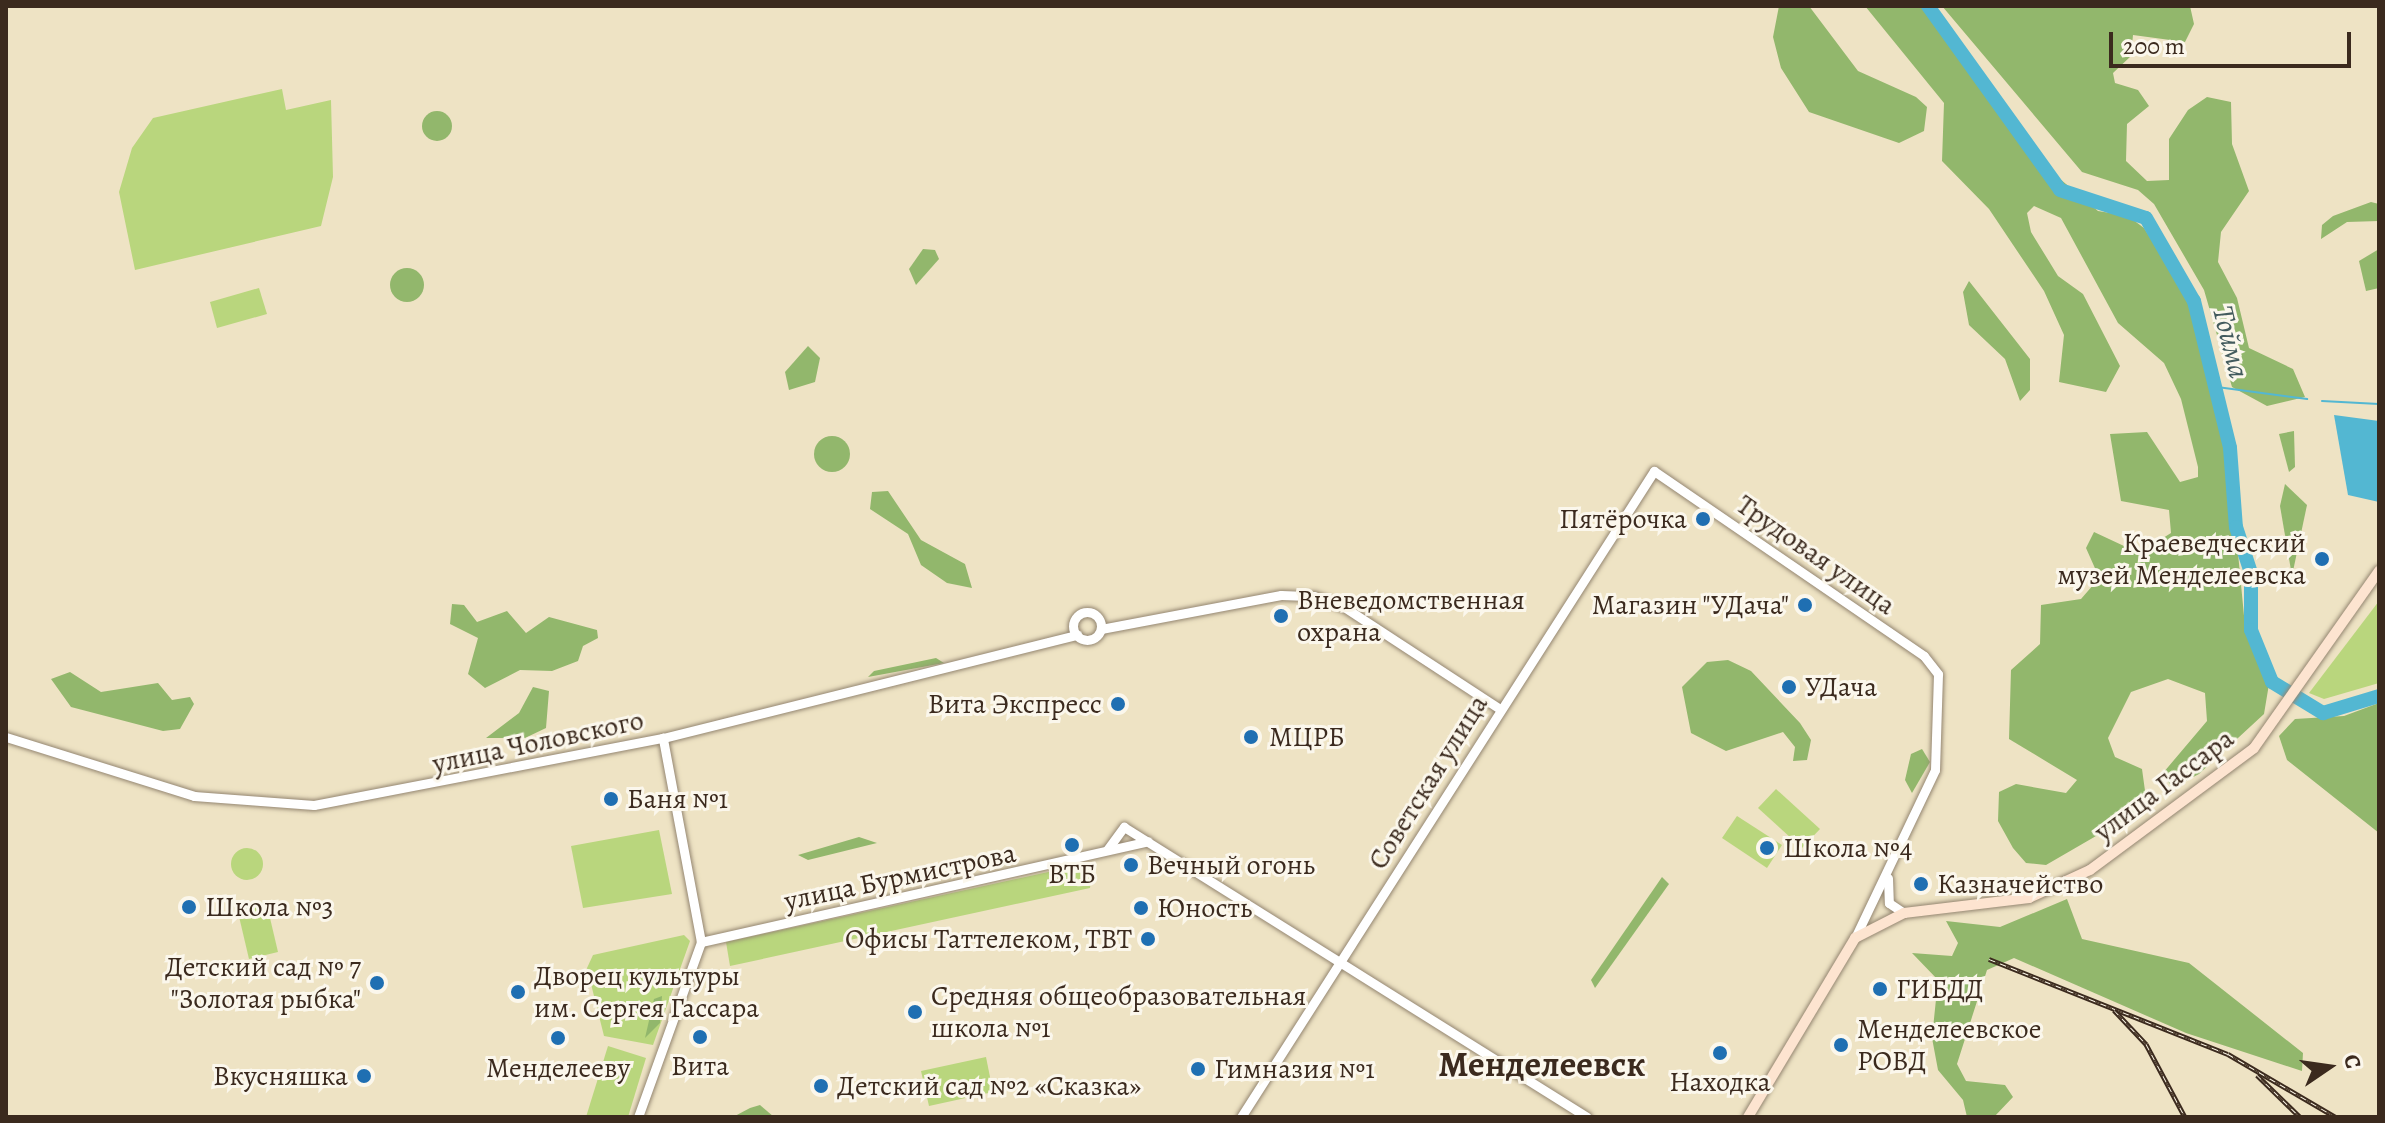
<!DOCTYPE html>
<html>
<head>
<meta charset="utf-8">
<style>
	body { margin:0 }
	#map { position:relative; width:2385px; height:1123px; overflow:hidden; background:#eee3c4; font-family:Alegreya,serif }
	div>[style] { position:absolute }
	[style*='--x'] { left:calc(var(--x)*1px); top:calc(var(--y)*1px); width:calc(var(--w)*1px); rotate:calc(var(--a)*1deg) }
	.green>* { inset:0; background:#b9d67d }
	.round { border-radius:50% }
	.forest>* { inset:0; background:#92b76c }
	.water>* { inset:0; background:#53b7d2 }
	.stream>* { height:2px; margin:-1px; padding:0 1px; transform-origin:1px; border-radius:1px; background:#53b7d2 }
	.river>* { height:14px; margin:-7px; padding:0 7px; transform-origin:7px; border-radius:7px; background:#53b7d2 }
	.roads { filter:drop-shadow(0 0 2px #948671) drop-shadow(0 0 2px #948671) }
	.tertiary>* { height:9px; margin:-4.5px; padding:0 4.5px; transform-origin:4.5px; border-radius:4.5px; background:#fff }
	.tertiary>.ring { margin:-4.5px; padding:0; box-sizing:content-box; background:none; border:9px solid #fff; border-radius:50% }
	.secondary>* { height:10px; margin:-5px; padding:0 5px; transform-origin:5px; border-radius:5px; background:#fde4d0 }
	.rail>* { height:5px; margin-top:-2.5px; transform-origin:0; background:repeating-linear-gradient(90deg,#fbf7ec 0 6px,#3b2a1e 0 12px); box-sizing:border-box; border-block:2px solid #3b2a1e }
	.dots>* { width:22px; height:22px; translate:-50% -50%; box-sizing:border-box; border:4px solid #fbf7ec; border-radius:50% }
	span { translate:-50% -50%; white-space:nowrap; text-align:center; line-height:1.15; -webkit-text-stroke:6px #fbf7ec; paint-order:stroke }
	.poi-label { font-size:28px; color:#3b2a1e }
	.right { translate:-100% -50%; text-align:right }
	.left { translate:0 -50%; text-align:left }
	.street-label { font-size:28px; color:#3b2a1e }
	.water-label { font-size:30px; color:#435b5d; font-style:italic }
	.district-label { font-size:36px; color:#3b2a1e; font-weight:700 }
	.frame { position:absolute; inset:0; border:8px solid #3b2a1e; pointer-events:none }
	.north { position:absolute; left:2289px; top:1027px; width:80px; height:80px; -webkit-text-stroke:6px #fbf7ec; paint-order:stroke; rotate:77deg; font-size:22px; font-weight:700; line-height:32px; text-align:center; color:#3b2a1e }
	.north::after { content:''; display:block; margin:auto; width:28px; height:36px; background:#3b2a1e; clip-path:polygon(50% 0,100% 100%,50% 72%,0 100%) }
	.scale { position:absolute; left:2109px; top:32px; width:242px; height:36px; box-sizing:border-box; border:4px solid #3b2a1e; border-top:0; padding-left:10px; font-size:24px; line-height:28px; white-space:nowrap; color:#3b2a1e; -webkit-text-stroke:6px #fbf7ec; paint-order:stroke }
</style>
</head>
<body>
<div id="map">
	<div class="green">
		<i style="clip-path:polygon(282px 89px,286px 110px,331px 100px,333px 177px,321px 226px,135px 270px,119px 192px,132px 148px,153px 118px)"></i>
		<i style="clip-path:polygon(259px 288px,267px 314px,217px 328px,210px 302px)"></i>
		<i style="clip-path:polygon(2379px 601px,2379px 683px,2324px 699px,2309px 693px)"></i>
		<i style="clip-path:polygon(1776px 789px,1820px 829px,1802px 848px,1758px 808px)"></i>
		<i style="clip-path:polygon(1737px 816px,1782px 845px,1767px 868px,1722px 838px)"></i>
		<i style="clip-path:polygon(659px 830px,672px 894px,583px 908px,571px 846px)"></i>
		<i class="round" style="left:231px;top:848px;width:32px;height:32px"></i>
		<i style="clip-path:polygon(1094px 862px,1090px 888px,730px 966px,726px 942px)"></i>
		<i style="clip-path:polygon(266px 901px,278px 952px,249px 959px,237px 908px)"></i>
		<i style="clip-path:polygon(684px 935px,690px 941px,653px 1045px,604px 1036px,587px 968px,593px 955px)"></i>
		<i style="clip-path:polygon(608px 1046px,646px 1058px,628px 1117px,586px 1117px)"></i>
		<i style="clip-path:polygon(986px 1057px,993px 1092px,929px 1106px,921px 1071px)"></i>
	</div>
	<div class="forest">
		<i style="clip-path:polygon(1779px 6px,1809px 6px,1858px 71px,1916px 97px,1927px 107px,1924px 131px,1899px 143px,1809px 112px,1781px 68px,1773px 37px)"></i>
		<i style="clip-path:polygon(1865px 6px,1929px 6px,2047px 168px,2098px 211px,2128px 216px,2144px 228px,2188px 298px,2226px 428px,2245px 626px,2269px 684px,2264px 714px,2199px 774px,2172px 788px,2163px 773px,2207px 721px,2205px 693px,2168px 679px,2131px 692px,2108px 738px,2115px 757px,2142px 769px,2146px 798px,2134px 814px,2046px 865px,2026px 863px,2013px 848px,1998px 821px,1999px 792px,2016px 784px,2066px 793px,2077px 780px,2009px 739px,2011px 670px,2040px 644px,2041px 605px,2081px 599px,2094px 584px,2098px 575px,2086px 548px,2094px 532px,2139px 553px,2171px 533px,2169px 510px,2121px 501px,2110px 434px,2147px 432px,2180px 482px,2198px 477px,2198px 467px,2181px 399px,2164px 363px,2118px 323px,2061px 218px,2034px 206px,2027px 213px,2031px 232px,2058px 276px,2083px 294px,2120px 366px,2106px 392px,2059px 382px,2064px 335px,2044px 291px,1989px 209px,1942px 161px,1944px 103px)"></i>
		<i style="clip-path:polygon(1942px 6px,2190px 6px,2194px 24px,2185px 42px,2133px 35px,2131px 56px,2113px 73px,2115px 83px,2138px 90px,2149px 106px,2127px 124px,2126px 161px,2147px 181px,2169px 180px,2169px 139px,2188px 110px,2207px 97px,2231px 102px,2232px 144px,2249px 191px,2221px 232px,2218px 262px,2237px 298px,2249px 348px,2293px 369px,2305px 397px,2267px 406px,2232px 387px,2204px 290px,2154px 204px,2138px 190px,2082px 172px)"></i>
		<i class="round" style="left:422px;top:111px;width:30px;height:30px"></i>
		<i style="clip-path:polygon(2371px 202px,2379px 204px,2379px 221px,2347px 222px,2321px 239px,2322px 225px,2333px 216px)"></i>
		<i style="clip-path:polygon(923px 249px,935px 250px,939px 259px,916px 285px,909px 269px)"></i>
		<i style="clip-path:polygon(2379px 249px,2379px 288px,2366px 291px,2359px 261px)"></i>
		<i class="round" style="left:390px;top:268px;width:34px;height:34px"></i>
		<i style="clip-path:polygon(1969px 281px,2030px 359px,2030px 390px,2020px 401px,2005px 359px,1969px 325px,1963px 292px)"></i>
		<i style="clip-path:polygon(808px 346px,820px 358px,815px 382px,789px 390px,785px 372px)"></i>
		<i style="clip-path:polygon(2294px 431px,2295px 467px,2289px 472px,2279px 434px)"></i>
		<i class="round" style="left:814px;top:436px;width:36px;height:36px"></i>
		<i style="clip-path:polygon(2285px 484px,2307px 505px,2292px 576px,2280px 506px)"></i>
		<i style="clip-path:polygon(888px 491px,921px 540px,965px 564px,972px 588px,947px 583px,921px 565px,908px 534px,870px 509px,872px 492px)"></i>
		<i style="clip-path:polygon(452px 604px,464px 605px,477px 622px,507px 611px,526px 633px,549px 617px,597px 630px,598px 638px,583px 646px,578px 661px,552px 671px,520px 670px,485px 688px,468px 674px,478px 638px,450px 624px)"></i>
		<i style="clip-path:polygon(936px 658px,944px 663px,868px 677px,874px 671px)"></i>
		<i style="clip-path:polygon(1728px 660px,1751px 671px,1800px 723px,1811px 740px,1807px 760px,1793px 761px,1795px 747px,1783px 732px,1726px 751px,1691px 733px,1682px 687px,1707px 662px)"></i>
		<i style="clip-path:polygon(70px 672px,101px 692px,158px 683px,172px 700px,190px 697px,194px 704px,180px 729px,163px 731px,71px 707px,51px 679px)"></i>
		<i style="clip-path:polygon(533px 687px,549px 691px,546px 728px,525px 738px,486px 738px,519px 713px)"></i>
		<i style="clip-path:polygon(2379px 703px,2379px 833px,2287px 760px,2279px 736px,2295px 719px,2344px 716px)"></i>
		<i style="clip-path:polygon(1922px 749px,1930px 762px,1912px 793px,1905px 780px,1911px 754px)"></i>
		<i style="clip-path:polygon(859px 837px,877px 843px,808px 860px,798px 855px)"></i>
		<i style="clip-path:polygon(1662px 877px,1669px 884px,1595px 988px,1591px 980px)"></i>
		<i style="clip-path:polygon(2067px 899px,2082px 939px,2189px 963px,2303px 1053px,2302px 1071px,2186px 1033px,2014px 958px,1987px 970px,1957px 1064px,1966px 1081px,2005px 1085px,2013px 1097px,1994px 1117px,1967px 1117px,1963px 1100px,1938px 1070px,1932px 1038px,1938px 980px,1912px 953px,1952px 956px,1958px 943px,1946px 921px,2000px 927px)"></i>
		<i style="clip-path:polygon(662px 996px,660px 1023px,645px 1038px,654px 999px)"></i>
		<i style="clip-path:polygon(760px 1105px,774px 1117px,733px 1117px,750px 1108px)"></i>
	</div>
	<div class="water">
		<i style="clip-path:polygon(2334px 415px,2379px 421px,2379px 502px,2348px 495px)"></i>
	</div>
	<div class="stream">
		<i style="--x:2217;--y:387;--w:91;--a:7.6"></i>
		<i style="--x:2322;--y:401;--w:57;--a:3"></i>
	</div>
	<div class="river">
		<i style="--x:1928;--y:6;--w:226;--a:54.3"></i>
		<i style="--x:2060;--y:190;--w:90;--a:18"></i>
		<i style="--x:2146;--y:218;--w:96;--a:60"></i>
		<i style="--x:2194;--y:301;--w:151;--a:76.2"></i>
		<i style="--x:2230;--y:448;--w:79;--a:85.7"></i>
		<i style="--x:2236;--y:527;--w:48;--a:71.9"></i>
		<i style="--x:2251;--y:573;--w:57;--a:90"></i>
		<i style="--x:2251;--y:630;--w:56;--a:68"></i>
		<i style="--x:2272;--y:682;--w:60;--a:31.3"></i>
		<i style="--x:2323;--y:713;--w:59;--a:-16.9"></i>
	</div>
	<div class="roads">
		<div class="tertiary">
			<i class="ring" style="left:1073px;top:612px;width:19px;height:19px"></i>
			<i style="--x:1101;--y:629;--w:183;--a:-10.7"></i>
			<i style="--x:1281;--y:595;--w:33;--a:2"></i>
			<i style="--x:1314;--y:596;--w:32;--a:20"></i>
			<i style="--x:1344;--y:607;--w:186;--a:33.2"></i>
			<i style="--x:6;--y:737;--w:197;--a:17.4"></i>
			<i style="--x:194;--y:796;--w:120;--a:4.3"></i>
			<i style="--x:314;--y:805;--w:355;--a:-10.9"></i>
			<i style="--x:663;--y:738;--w:427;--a:-14"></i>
			<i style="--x:1107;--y:850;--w:29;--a:-54"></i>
			<i style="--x:1124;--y:827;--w:546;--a:32.06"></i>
			<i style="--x:1888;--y:878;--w:25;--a:88"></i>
			<i style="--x:1889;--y:903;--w:18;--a:34"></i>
			<i style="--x:701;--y:942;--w:458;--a:-12.7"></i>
			<i style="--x:638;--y:1117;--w:186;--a:-70.2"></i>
			<i style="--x:701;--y:942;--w:208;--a:-100.6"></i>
			<i style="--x:1241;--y:1117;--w:767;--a:-57.41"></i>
			<i style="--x:1654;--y:471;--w:327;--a:34.4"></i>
			<i style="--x:1924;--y:656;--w:23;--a:52"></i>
			<i style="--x:1938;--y:674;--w:96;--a:91.8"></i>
			<i style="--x:1935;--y:770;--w:186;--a:115.5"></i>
		</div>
		<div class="secondary">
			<i style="--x:1748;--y:1117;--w:209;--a:-59.1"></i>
			<i style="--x:1855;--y:938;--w:55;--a:-27"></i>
			<i style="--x:1904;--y:913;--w:126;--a:-6.8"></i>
			<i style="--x:2029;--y:898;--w:67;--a:-24.7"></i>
			<i style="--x:2090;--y:870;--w:204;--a:-36.6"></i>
			<i style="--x:2254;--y:748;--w:217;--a:-54.8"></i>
		</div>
	</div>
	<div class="rail">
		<i style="--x:1989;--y:959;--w:257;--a:21.7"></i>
		<i style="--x:2228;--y:1054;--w:125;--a:30.3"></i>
		<i style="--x:2114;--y:1010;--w:47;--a:46.7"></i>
		<i style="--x:2146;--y:1044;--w:83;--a:61.9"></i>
		<i style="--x:2257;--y:1075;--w:60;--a:44.3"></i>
	</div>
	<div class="dots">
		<i style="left:1703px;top:519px;background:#1f6fb2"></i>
		<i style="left:2322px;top:559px;background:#1f6fb2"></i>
		<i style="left:1805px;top:605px;background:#1f6fb2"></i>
		<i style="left:1281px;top:616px;background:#1f6fb2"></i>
		<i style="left:1789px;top:687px;background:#1f6fb2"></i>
		<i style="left:1118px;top:704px;background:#1f6fb2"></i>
		<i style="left:1251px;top:737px;background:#1f6fb2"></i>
		<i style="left:611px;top:799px;background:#1f6fb2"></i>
		<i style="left:1072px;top:845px;background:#1f6fb2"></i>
		<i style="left:1767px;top:848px;background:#1f6fb2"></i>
		<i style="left:1131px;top:865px;background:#1f6fb2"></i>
		<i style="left:1921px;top:884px;background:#1f6fb2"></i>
		<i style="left:189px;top:907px;background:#1f6fb2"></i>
		<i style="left:1141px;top:908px;background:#1f6fb2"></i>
		<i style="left:1148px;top:939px;background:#1f6fb2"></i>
		<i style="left:377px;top:983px;background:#1f6fb2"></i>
		<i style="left:1880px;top:989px;background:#1f6fb2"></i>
		<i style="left:518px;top:992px;background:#1f6fb2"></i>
		<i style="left:915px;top:1012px;background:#1f6fb2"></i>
		<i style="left:700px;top:1037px;background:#1f6fb2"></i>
		<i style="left:558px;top:1038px;background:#1f6fb2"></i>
		<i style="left:1841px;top:1045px;background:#1f6fb2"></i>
		<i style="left:1720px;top:1053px;background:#1f6fb2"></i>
		<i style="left:1198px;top:1069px;background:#1f6fb2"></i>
		<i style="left:364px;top:1076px;background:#1f6fb2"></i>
		<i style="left:821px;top:1086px;background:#1f6fb2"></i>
	</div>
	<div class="poi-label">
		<span class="right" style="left:1687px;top:519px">Пятёрочка</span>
		<span class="right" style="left:2306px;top:559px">Краеведческий<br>музей Менделеевска</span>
		<span class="left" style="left:1297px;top:616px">Вневедомственная<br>охрана</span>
		<span class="right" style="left:1789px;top:605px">Магазин "УДача"</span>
		<span class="left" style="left:1805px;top:687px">УДача</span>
		<span class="right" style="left:1102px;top:704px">Вита Экспресс</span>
		<span class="left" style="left:1269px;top:737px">МЦРБ</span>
		<span class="left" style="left:627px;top:799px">Баня №1</span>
		<span class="left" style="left:1783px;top:848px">Школа №4</span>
		<span class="left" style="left:1147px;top:865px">Вечный огонь</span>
		<span style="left:1072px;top:874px">ВТБ</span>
		<span class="left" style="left:1937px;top:884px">Казначейство</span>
		<span class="left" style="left:205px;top:907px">Школа №3</span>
		<span class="left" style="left:1157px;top:908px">Юность</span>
		<span class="right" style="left:1132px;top:939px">Офисы Таттелеком, ТВТ</span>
		<span class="right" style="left:361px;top:983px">Детский сад № 7<br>"Золотая рыбка"</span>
		<span class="left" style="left:534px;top:992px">Дворец культуры<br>им. Сергея Гассара</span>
		<span class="left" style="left:1896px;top:989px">ГИБДД</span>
		<span class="left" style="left:931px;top:1012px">Средняя общеобразовательная<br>школа №1</span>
		<span class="left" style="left:1857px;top:1045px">Менделеевское<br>РОВД</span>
		<span style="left:700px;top:1066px">Вита</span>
		<span style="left:558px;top:1068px">Менделееву</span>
		<span class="left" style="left:1214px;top:1069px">Гимназия №1</span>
		<span class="right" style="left:348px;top:1076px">Вкусняшка</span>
		<span style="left:1720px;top:1082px">Находка</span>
		<span class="left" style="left:837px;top:1086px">Детский сад №2 «Сказка»</span>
	</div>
	<div class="street-label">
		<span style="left:1816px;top:555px;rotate:35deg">Трудовая улица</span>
		<span style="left:538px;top:742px;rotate:-12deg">улица Чоловского</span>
		<span style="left:1428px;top:782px;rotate:-58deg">Советская улица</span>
		<span style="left:2164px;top:785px;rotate:-37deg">улица Гассара</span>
		<span style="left:900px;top:877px;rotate:-12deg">улица Бурмистрова</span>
	</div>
	<div class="water-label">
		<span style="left:2231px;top:342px;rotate:76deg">Тойма</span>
	</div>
	<div class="district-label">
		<span style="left:1542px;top:1064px">Менделеевск</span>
	</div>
	<div class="frame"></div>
	<div class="north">С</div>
	<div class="scale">200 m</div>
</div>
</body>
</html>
